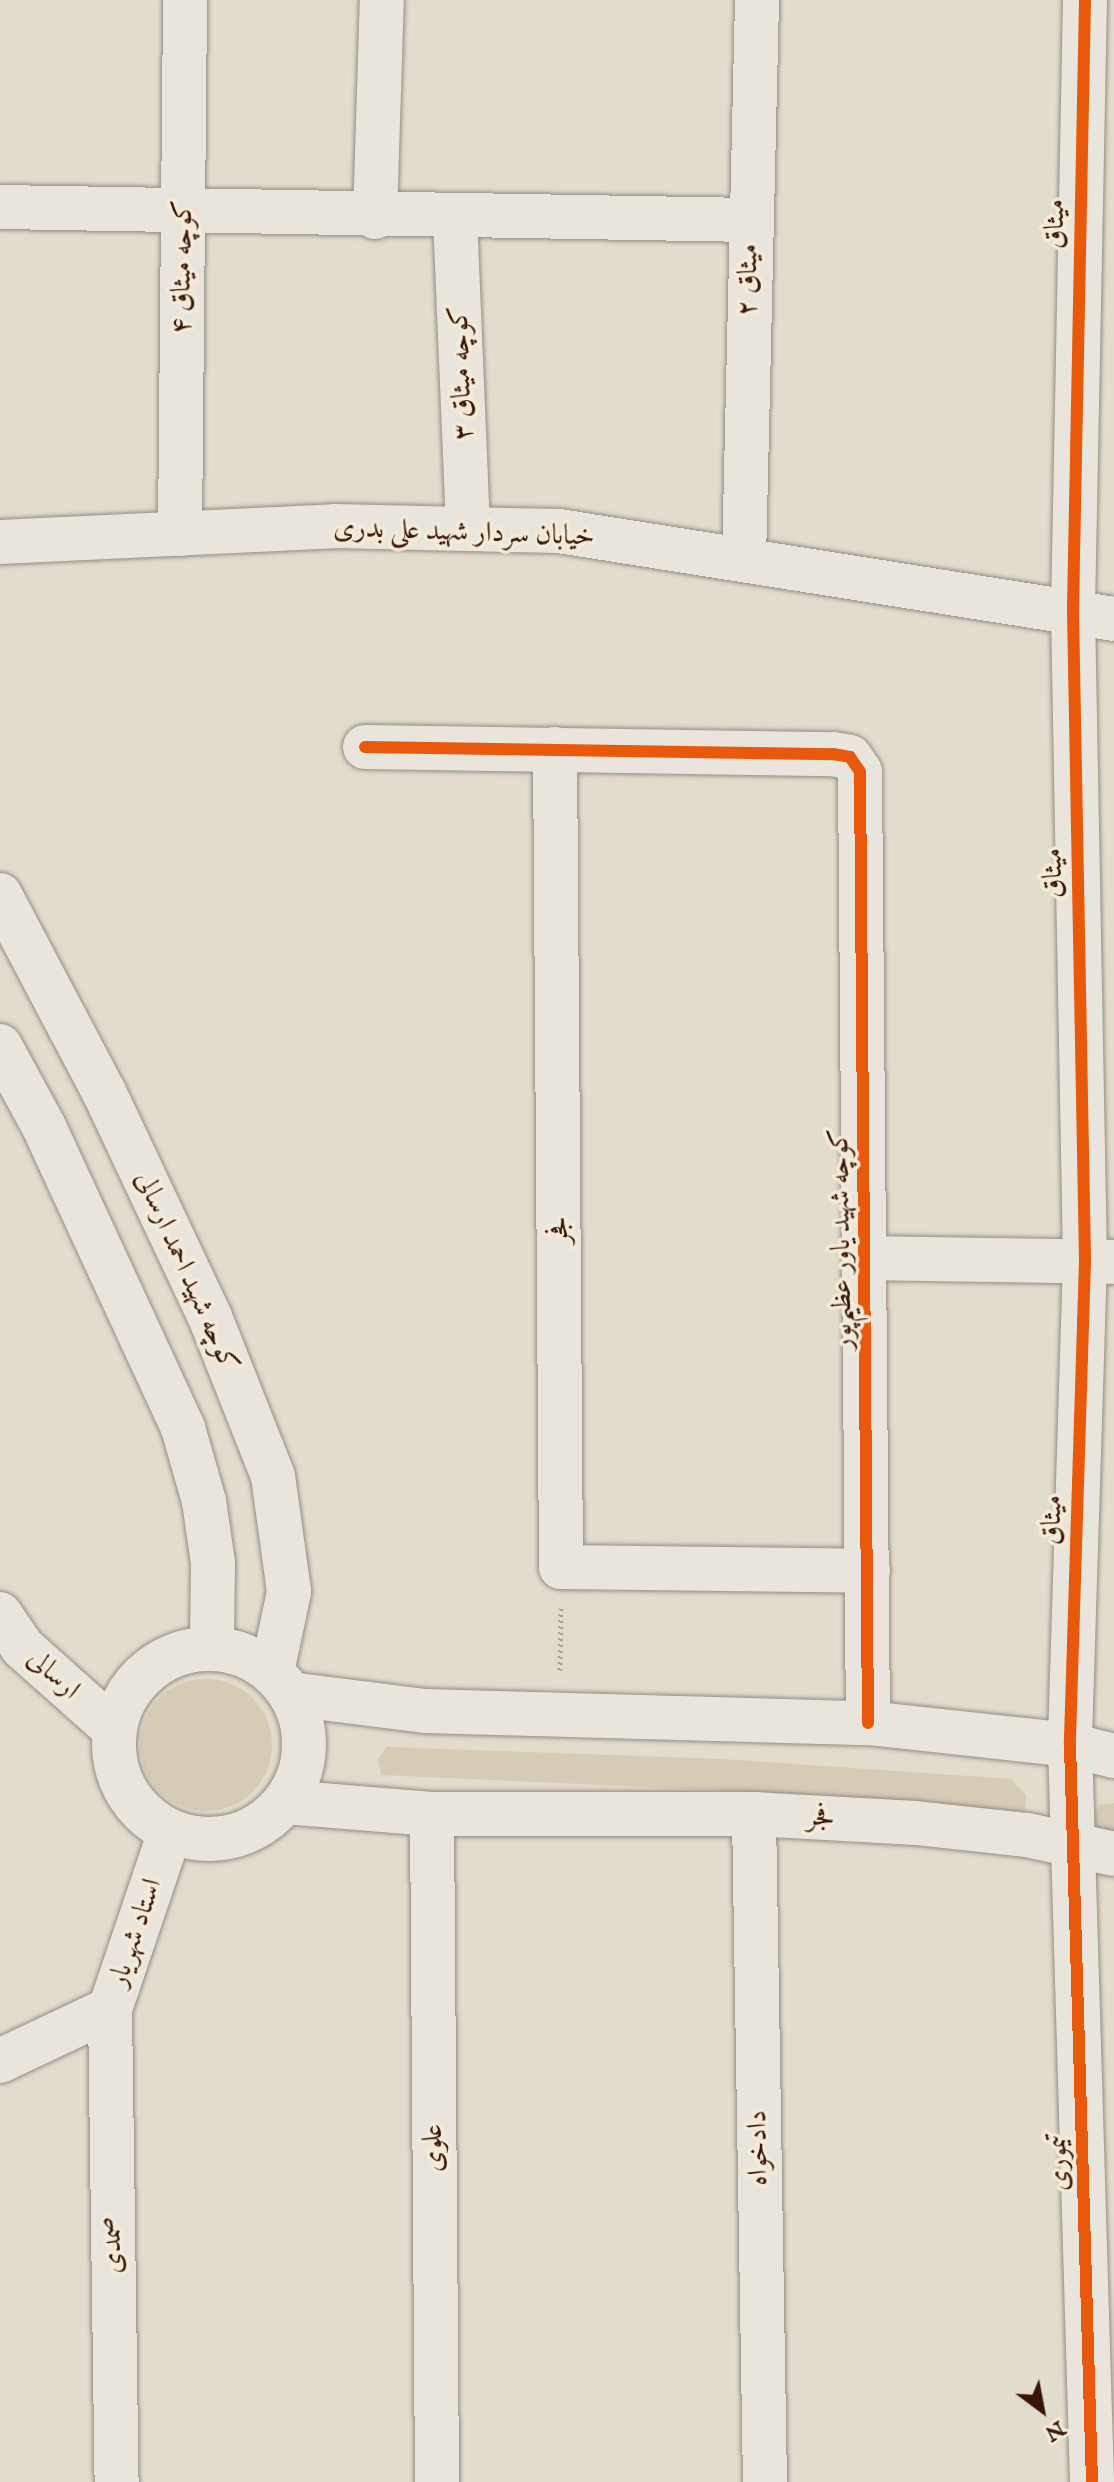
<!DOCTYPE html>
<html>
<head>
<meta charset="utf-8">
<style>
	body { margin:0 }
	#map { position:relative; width:1114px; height:2482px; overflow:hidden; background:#e2dccc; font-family:"IM FELL English",Amiri,serif }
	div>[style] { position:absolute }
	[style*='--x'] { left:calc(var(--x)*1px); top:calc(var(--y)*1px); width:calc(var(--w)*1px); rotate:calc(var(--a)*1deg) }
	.green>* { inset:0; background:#d6cbb5 }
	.round { border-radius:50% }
	.path>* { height:5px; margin-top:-2.5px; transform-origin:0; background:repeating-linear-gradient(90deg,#a6a099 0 2px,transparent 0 6px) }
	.roads { filter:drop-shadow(0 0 2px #948c82) drop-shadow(0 0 2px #948c82) }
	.street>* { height:44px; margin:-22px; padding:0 22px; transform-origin:22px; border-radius:22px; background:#e9e5dd }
	.secondary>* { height:44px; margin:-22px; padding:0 22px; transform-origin:22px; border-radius:22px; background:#e9e5dd }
	.secondary>.ring { margin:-22px; padding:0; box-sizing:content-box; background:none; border:44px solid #e9e5dd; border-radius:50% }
	.cycleway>* { height:12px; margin:-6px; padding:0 6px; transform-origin:6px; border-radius:6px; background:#e8590c }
	span { translate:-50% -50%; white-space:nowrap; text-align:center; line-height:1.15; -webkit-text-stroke:7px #f3ead7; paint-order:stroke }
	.street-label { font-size:28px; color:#371507 }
	.north { position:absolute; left:1002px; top:2370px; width:80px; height:80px; -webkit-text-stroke:6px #f3ead7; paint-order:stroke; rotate:148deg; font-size:22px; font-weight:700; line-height:32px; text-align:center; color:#371507 }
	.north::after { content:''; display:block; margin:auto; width:28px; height:36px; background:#371507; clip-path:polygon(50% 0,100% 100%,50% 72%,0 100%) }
</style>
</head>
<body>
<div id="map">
	<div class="green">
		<i class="round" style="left:140px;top:1679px;width:132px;height:132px"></i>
		<i style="clip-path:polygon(387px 1747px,722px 1759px,1011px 1779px,1026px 1795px,1025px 1814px,735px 1791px,381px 1775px,378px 1759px)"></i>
		<i style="clip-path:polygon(1114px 1803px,1114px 1836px,1104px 1834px,1093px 1822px,1098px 1805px)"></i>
	</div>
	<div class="path">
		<i style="--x:560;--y:1670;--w:62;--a:-89.1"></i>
	</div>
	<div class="roads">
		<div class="street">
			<i style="--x:1085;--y:0;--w:611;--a:91.13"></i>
			<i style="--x:1073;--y:611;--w:650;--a:88.94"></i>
			<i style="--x:1085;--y:1261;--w:484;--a:91.8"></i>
			<i style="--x:1070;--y:1745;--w:737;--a:88.29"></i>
			<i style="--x:0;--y:207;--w:750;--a:0.99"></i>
			<i style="--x:375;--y:217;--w:217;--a:-88.2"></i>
			<i style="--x:455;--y:217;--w:312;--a:87.6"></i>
			<i style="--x:180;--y:534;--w:534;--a:-89.46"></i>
			<i style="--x:744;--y:560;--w:560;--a:-88.67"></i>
			<i style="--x:365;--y:747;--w:468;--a:0.9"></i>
			<i style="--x:833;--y:754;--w:17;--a:10"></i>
			<i style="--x:850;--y:757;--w:18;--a:56"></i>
			<i style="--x:860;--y:772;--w:951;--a:89.52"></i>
			<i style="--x:555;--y:749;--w:818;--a:89.58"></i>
			<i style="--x:561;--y:1567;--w:307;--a:0.7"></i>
			<i style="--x:868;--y:1258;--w:246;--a:0.9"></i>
			<i style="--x:0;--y:1614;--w:40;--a:56"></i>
			<i style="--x:22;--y:1647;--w:123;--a:41.7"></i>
			<i style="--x:432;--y:1814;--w:668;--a:89.57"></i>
			<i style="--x:754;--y:1814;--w:668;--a:89.06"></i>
			<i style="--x:110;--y:2009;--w:473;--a:89.2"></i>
		</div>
		<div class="secondary">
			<i style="--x:0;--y:542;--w:335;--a:-2.7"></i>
			<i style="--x:335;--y:526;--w:224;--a:1.3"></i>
			<i style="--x:559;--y:531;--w:562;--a:9.01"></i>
			<i style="--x:0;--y:895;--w:223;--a:62.2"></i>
			<i style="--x:104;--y:1092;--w:249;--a:64.8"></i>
			<i style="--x:210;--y:1317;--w:171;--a:68.4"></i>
			<i style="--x:273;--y:1476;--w:117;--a:82.1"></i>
			<i style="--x:289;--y:1592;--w:82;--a:102"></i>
			<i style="--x:0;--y:1046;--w:92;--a:61.5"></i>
			<i style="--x:44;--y:1127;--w:332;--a:65.2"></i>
			<i style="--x:183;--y:1428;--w:76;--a:74"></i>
			<i style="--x:204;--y:1501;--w:63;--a:81.7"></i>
			<i style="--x:213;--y:1563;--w:86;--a:90.7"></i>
			<i class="ring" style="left:114px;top:1649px;width:146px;height:146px"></i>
			<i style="--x:290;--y:1694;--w:136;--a:7.2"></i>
			<i style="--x:425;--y:1711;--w:443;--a:1.6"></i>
			<i style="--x:868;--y:1723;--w:203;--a:6.2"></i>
			<i style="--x:1070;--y:1745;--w:45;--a:14"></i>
			<i style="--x:285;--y:1802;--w:147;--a:4.7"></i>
			<i style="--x:432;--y:1814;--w:322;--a:0"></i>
			<i style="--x:754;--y:1814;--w:162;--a:3.2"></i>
			<i style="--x:916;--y:1823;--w:112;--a:6.2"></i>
			<i style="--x:1027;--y:1835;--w:89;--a:12.3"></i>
			<i style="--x:0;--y:2061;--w:122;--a:-25.3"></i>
			<i style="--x:110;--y:2009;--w:187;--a:-71.3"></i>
		</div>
	</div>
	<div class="cycleway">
		<i style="--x:1085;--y:0;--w:611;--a:91.13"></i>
		<i style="--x:1073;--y:611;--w:650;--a:88.94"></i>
		<i style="--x:1085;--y:1261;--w:484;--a:91.8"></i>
		<i style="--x:1070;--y:1745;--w:737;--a:88.29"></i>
		<i style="--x:365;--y:747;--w:468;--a:0.9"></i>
		<i style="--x:833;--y:754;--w:17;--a:10"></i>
		<i style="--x:850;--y:757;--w:18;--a:56"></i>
		<i style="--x:860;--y:772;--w:951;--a:89.52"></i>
	</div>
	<div class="street-label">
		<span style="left:1056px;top:224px;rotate:-89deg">میثاق</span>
		<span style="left:183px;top:267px;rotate:-89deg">کوچه میثاق ۴</span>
		<span style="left:749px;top:280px;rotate:-89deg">میثاق ۲</span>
		<span style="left:462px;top:373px;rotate:-92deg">کوچه میثاق ۳</span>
		<span style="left:464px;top:533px;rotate:2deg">خیابان سردار شهید علی بدری</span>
		<span style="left:1054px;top:873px;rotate:-91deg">میثاق</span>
		<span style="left:560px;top:1230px;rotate:-91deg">فجر</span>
		<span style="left:842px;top:1239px;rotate:-91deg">کوچه شهید یاور عظیم‌پور</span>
		<span style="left:186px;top:1272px;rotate:66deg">کوچه شهید احمد ارسالی</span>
		<span style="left:1053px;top:1520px;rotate:-88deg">میثاق</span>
		<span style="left:53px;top:1675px;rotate:42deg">ارسالی</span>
		<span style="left:821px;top:1818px;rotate:3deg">فجر</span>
		<span style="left:136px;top:1933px;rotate:-71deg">استاد شهریار</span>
		<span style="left:434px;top:2148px;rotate:-90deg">علوی</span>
		<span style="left:759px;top:2148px;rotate:-91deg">دادخواه</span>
		<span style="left:1059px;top:2163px;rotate:-92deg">تیموری</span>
		<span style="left:113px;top:2245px;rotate:-91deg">صمدی</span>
	</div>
	<div class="north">N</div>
</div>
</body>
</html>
